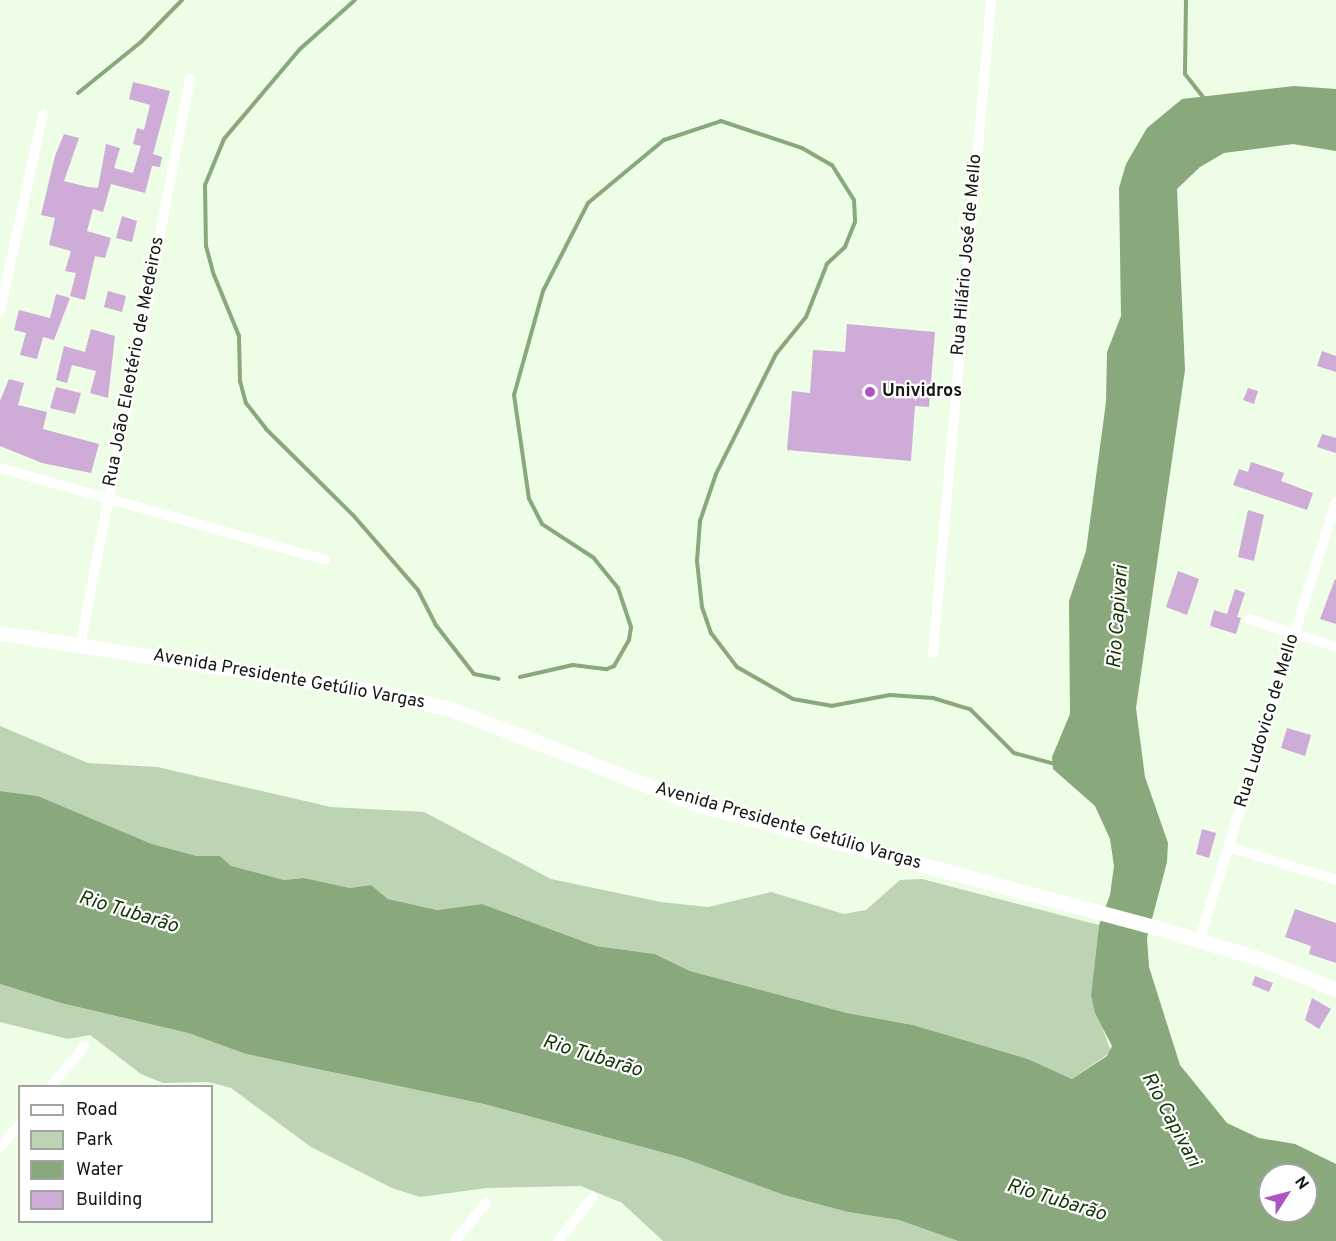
<!DOCTYPE html>
<html>
<head>
<meta charset="utf-8">
<style>
	body { margin:0 }
	#map { position:relative; width:1336px; height:1241px; overflow:hidden; background:#edfde6; font-family:Overpass,sans-serif }
	div>[style] { position:absolute }
	[style*='--x'] { left:calc(var(--x)*1px); top:calc(var(--y)*1px); width:calc(var(--w)*1px); rotate:calc(var(--a)*1deg) }
	.green>* { inset:0; background:#bdd4b4 }
	.water>* { inset:0; background:#89a87c }
	.stream>* { height:4px; margin:-2px; padding:0 2px; transform-origin:2px; border-radius:2px; background:#89a87c }
	.building>* { inset:0; background:#cfacd8 }
	.minor>* { height:10px; margin:-5px; padding:0 5px; transform-origin:5px; border-radius:5px; background:#fff }
	.secondary>* { height:15px; margin:-7.5px; padding:0 7.5px; transform-origin:7.5px; border-radius:7.5px; background:#fff }
	.dots>* { width:16px; height:16px; translate:-50% -50%; box-sizing:border-box; border:3px solid #fff; border-radius:50% }
	span { translate:-50% -50%; white-space:nowrap; text-align:center; line-height:1.15; -webkit-text-stroke:4.5px #fff; paint-order:stroke }
	.street-label { font-size:18px; color:#141911 }
	.poi-label { font-size:18px; color:#141911; font-weight:700 }
	.left { translate:0 -50%; text-align:left }
	.water-label { font-size:20px; color:#163505; font-style:italic }
	.legend { position:absolute; left:18px; top:1085px; width:195px; height:138px; box-sizing:border-box; background:#fff; border:2px solid #a1a3a0; margin:0; padding:8px 10px; list-style:none; font-size:18px; color:#141911 }
	.legend li { display:flex; align-items:center; gap:12px; height:30px }
	.legend b { width:30px; border:2px solid #a1a3a0 }
	.north { position:absolute; left:1258px; top:1163px; width:60px; height:60px; box-sizing:border-box; background:#fff; border:2px solid #a1a3a0; border-radius:50%; rotate:54deg; font-size:16px; font-weight:700; line-height:24px; text-align:center; color:#141911 }
	.north::after { content:''; display:block; margin:auto; width:21px; height:27px; background:#ac54c1; clip-path:polygon(50% 0,100% 100%,50% 72%,0 100%) }
</style>
</head>
<body>
<div id="map">
	<div class="green">
		<i style="clip-path:polygon(0 726px,88px 763px,157px 767px,331px 807px,424px 812px,551px 879px,661px 902px,708px 907px,771px 892px,844px 914px,866px 910px,900px 880px,922px 879px,1099px 925px,1091px 995px,1111px 1052px,1072px 1079px,1028px 1059px,913px 1025px,847px 1013px,690px 971px,655px 954px,596px 946px,482px 904px,437px 910px,388px 899px,371px 885px,350px 888px,304px 878px,284px 880px,230px 866px,220px 856px,197px 856px,152px 844px,38px 796px,0 791px)"></i>
		<i style="clip-path:polygon(0 984px,61px 1003px,188px 1033px,246px 1054px,484px 1104px,683px 1158px,784px 1195px,848px 1212px,899px 1220px,958px 1241px,663px 1241px,622px 1203px,581px 1186px,487px 1188px,420px 1197px,392px 1188px,311px 1147px,231px 1088px,208px 1082px,163px 1083px,141px 1074px,90px 1035px,68px 1039px,0 1022px)"></i>
	</div>
	<div class="water">
		<i style="clip-path:polygon(evenodd,1294px 86px,1336px 89px,1336px 151px,1293px 144px,1224px 153px,1200px 167px,1177px 189px,1185px 370px,1136px 708px,1145px 777px,1168px 843px,1167px 862px,1147px 938px,1149px 967px,1180px 1065px,1227px 1123px,1259px 1138px,1295px 1144px,1336px 1164px,1336px 1241px,958px 1241px,899px 1220px,848px 1212px,784px 1195px,683px 1158px,484px 1104px,246px 1054px,188px 1033px,61px 1003px,0 984px,0 791px,38px 796px,152px 844px,197px 856px,220px 856px,231px 866px,284px 880px,304px 878px,350px 888px,371px 885px,388px 899px,437px 910px,482px 904px,596px 946px,655px 954px,690px 971px,847px 1013px,913px 1025px,1028px 1059px,1072px 1079px,1107px 1056px,1112px 1046px,1095px 1013px,1091px 995px,1099px 925px,1110px 895px,1114px 866px,1110px 839px,1095px 806px,1053px 769px,1052px 757px,1070px 714px,1069px 601px,1086px 551px,1106px 402px,1107px 352px,1121px 316px,1119px 188px,1126px 164px,1147px 128px,1182px 99px,1294px 86px,1270px 1175px,1306px 1175px,1306px 1211px,1270px 1211px,1270px 1175px)"></i>
	</div>
	<div class="stream">
		<i style="--x:355;--y:0;--w:74;--a:138.3"></i>
		<i style="--x:300;--y:49;--w:118;--a:130.2"></i>
		<i style="--x:224;--y:139;--w:50;--a:112.4"></i>
		<i style="--x:205;--y:185;--w:61;--a:89.1"></i>
		<i style="--x:206;--y:246;--w:30;--a:75"></i>
		<i style="--x:214;--y:275;--w:66;--a:67.7"></i>
		<i style="--x:239;--y:336;--w:45;--a:88.7"></i>
		<i style="--x:240;--y:381;--w:23;--a:75"></i>
		<i style="--x:246;--y:403;--w:33;--a:52"></i>
		<i style="--x:266;--y:429;--w:122;--a:44.7"></i>
		<i style="--x:353;--y:515;--w:99;--a:49.1"></i>
		<i style="--x:418;--y:590;--w:38;--a:63"></i>
		<i style="--x:435;--y:624;--w:63;--a:52"></i>
		<i style="--x:474;--y:674;--w:25;--a:11"></i>
		<i style="--x:1186;--y:0;--w:74;--a:90.8"></i>
		<i style="--x:1185;--y:74;--w:29;--a:52"></i>
		<i style="--x:78;--y:93;--w:81;--a:-39"></i>
		<i style="--x:141;--y:42;--w:59;--a:-45.7"></i>
		<i style="--x:520;--y:677;--w:54;--a:-12.8"></i>
		<i style="--x:573;--y:665;--w:34;--a:7"></i>
		<i style="--x:607;--y:669;--w:8;--a:-23"></i>
		<i style="--x:614;--y:666;--w:30;--a:-60"></i>
		<i style="--x:629;--y:640;--w:13;--a:-81"></i>
		<i style="--x:631;--y:627;--w:41;--a:-108.4"></i>
		<i style="--x:618;--y:588;--w:38;--a:-129"></i>
		<i style="--x:594;--y:558;--w:62;--a:-146.8"></i>
		<i style="--x:542;--y:524;--w:28;--a:-117"></i>
		<i style="--x:529;--y:499;--w:105;--a:-98.2"></i>
		<i style="--x:514;--y:395;--w:108;--a:-74.4"></i>
		<i style="--x:543;--y:291;--w:99;--a:-62.9"></i>
		<i style="--x:588;--y:203;--w:99;--a:-39.7"></i>
		<i style="--x:664;--y:140;--w:60;--a:-18.4"></i>
		<i style="--x:721;--y:121;--w:85;--a:18.4"></i>
		<i style="--x:802;--y:148;--w:34;--a:30"></i>
		<i style="--x:832;--y:165;--w:41;--a:57.8"></i>
		<i style="--x:854;--y:200;--w:22;--a:87"></i>
		<i style="--x:855;--y:222;--w:27;--a:112"></i>
		<i style="--x:845;--y:247;--w:25;--a:137"></i>
		<i style="--x:827;--y:264;--w:57;--a:111.6"></i>
		<i style="--x:806;--y:317;--w:48;--a:129"></i>
		<i style="--x:776;--y:354;--w:134;--a:116.6"></i>
		<i style="--x:716;--y:474;--w:50;--a:108.8"></i>
		<i style="--x:700;--y:521;--w:40;--a:94.3"></i>
		<i style="--x:697;--y:561;--w:46;--a:83.8"></i>
		<i style="--x:702;--y:607;--w:28;--a:71"></i>
		<i style="--x:711;--y:633;--w:43;--a:52.6"></i>
		<i style="--x:737;--y:667;--w:64;--a:29.7"></i>
		<i style="--x:793;--y:699;--w:39;--a:10"></i>
		<i style="--x:831;--y:706;--w:60;--a:-10.6"></i>
		<i style="--x:890;--y:695;--w:43;--a:4"></i>
		<i style="--x:933;--y:698;--w:39;--a:17"></i>
		<i style="--x:970;--y:709;--w:62;--a:45"></i>
		<i style="--x:1014;--y:753;--w:42;--a:15"></i>
	</div>
	<div class="building">
		<i style="clip-path:polygon(133px 82px,170px 91px,153px 154px,162px 157px,160px 167px,152px 166px,145px 193px,111px 184px,103px 212px,93px 209px,87px 231px,111px 238px,105px 258px,95px 256px,85px 300px,70px 296px,76px 273px,65px 271px,71px 251px,49px 245px,55px 218px,41px 215px,55px 156px,64px 134px,79px 138px,64px 181px,88px 187px,98px 188px,106px 144px,120px 148px,114px 168px,133px 173px,141px 146px,133px 144px,137px 128px,144px 130px,150px 105px,129px 99px)"></i>
		<i style="clip-path:polygon(122px 216px,137px 221px,132px 242px,116px 238px)"></i>
		<i style="clip-path:polygon(108px 291px,126px 296px,122px 312px,104px 307px)"></i>
		<i style="clip-path:polygon(56px 294px,70px 298px,54px 340px,43px 337px,37px 359px,20px 355px,26px 333px,14px 330px,19px 310px,50px 318px)"></i>
		<i style="clip-path:polygon(847px 324px,935px 332px,929px 407px,915px 406px,911px 461px,787px 450px,792px 391px,810px 393px,813px 350px,845px 352px)"></i>
		<i style="clip-path:polygon(91px 329px,115px 336px,108px 398px,90px 393px,96px 371px,72px 365px,67px 383px,56px 380px,64px 346px,85px 352px)"></i>
		<i style="clip-path:polygon(1322px 351px,1336px 356px,1336px 372px,1317px 366px)"></i>
		<i style="clip-path:polygon(9px 379px,24px 383px,18px 405px,47px 412px,43px 429px,99px 444px,91px 473px,42px 463px,0 446px,0 401px)"></i>
		<i style="clip-path:polygon(56px 387px,81px 393px,75px 414px,50px 408px)"></i>
		<i style="clip-path:polygon(1248px 388px,1258px 391px,1254px 404px,1243px 400px)"></i>
		<i style="clip-path:polygon(1322px 434px,1336px 438px,1336px 453px,1317px 447px)"></i>
		<i style="clip-path:polygon(1251px 462px,1284px 473px,1281px 481px,1313px 493px,1307px 510px,1233px 485px,1239px 469px,1248px 472px)"></i>
		<i style="clip-path:polygon(1248px 510px,1264px 515px,1254px 561px,1238px 557px)"></i>
		<i style="clip-path:polygon(1178px 571px,1199px 579px,1187px 615px,1166px 607px)"></i>
		<i style="clip-path:polygon(1335px 579px,1336px 580px,1336px 624px,1320px 619px)"></i>
		<i style="clip-path:polygon(1235px 589px,1245px 593px,1237px 617px,1241px 618px,1236px 634px,1210px 626px,1214px 610px,1227px 614px)"></i>
		<i style="clip-path:polygon(1287px 728px,1311px 735px,1305px 756px,1281px 748px)"></i>
		<i style="clip-path:polygon(1202px 829px,1216px 833px,1209px 858px,1196px 854px)"></i>
		<i style="clip-path:polygon(1295px 909px,1336px 923px,1336px 963px,1309px 954px,1311px 946px,1285px 937px)"></i>
		<i style="clip-path:polygon(1255px 976px,1273px 983px,1269px 992px,1252px 985px)"></i>
		<i style="clip-path:polygon(1312px 998px,1331px 1009px,1319px 1029px,1305px 1020px)"></i>
	</div>
	<div class="minor">
		<i style="--x:0;--y:311;--w:202;--a:-77.7"></i>
		<i style="--x:0;--y:468;--w:338;--a:15.8"></i>
		<i style="--x:1249;--y:619;--w:91;--a:17.8"></i>
		<i style="--x:80;--y:646;--w:578;--a:-79.02"></i>
		<i style="--x:933;--y:653;--w:656;--a:-84.92"></i>
		<i style="--x:1229;--y:847;--w:112;--a:17.1"></i>
		<i style="--x:1199;--y:941;--w:460;--a:-72.7"></i>
		<i style="--x:51;--y:1086;--w:52;--a:-49.6"></i>
		<i style="--x:0;--y:1147;--w:30;--a:-49"></i>
		<i style="--x:455;--y:1241;--w:49;--a:-50.8"></i>
		<i style="--x:558;--y:1241;--w:56;--a:-51.5"></i>
	</div>
	<div class="secondary">
		<i style="--x:0;--y:633;--w:373;--a:8.8"></i>
		<i style="--x:369;--y:690;--w:84;--a:13"></i>
		<i style="--x:451;--y:709;--w:266;--a:21.2"></i>
		<i style="--x:699;--y:805;--w:475;--a:15"></i>
		<i style="--x:1158;--y:928;--w:103;--a:16.9"></i>
		<i style="--x:1257;--y:958;--w:85;--a:21.4"></i>
	</div>
	<div class="dots">
		<i style="left:870px;top:392px;background:#ac54c1"></i>
	</div>
	<div class="street-label">
		<span style="left:968px;top:255px;rotate:-85deg">Rua Hilário José de Mello</span>
		<span style="left:135px;top:362px;rotate:-79deg">Rua João Eleotério de Medeiros</span>
		<span style="left:289px;top:680px;rotate:10deg">Avenida Presidente Getúlio Vargas</span>
		<span style="left:1268px;top:721px;rotate:-73deg">Rua Ludovico de Mello</span>
		<span style="left:788px;top:827px;rotate:16deg">Avenida Presidente Getúlio Vargas</span>
	</div>
	<div class="poi-label">
		<span class="left" style="left:882px;top:392px">Unividros</span>
	</div>
	<div class="water-label">
		<span style="left:1119px;top:617px;rotate:-86deg">Rio Capivari</span>
		<span style="left:128px;top:913px;rotate:17deg">Rio Tubarão</span>
		<span style="left:592px;top:1057px;rotate:17deg">Rio Tubarão</span>
		<span style="left:1170px;top:1120px;rotate:62deg">Rio Capivari</span>
		<span style="left:1056px;top:1201px;rotate:17deg">Rio Tubarão</span>
	</div>
	<ul class="legend">
	<li><b style="height:8px;background:#fff"></b>Road</li>
	<li><b style="height:16px;background:#bdd4b4"></b>Park</li>
	<li><b style="height:16px;background:#89a87c"></b>Water</li>
	<li><b style="height:16px;background:#cfacd8"></b>Building</li>
	</ul>
	<div class="north">N</div>
</div>
</body>
</html>
